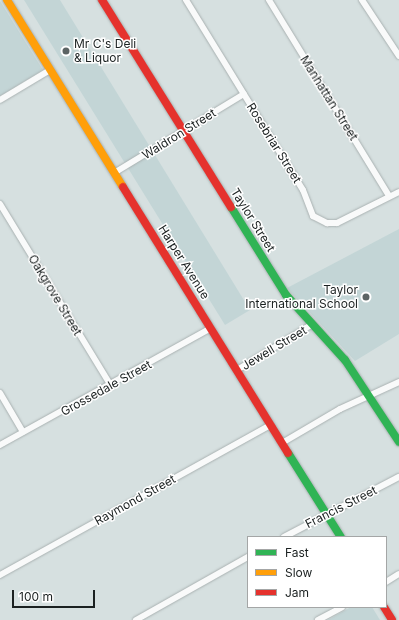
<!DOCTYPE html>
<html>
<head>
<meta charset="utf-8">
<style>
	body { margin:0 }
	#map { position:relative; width:399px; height:620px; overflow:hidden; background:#d6e0e0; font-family:Inter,sans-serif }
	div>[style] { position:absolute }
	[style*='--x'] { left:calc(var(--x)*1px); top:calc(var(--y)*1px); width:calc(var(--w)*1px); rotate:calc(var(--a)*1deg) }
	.built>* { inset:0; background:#c3d5d6 }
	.roads { filter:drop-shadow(0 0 1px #a9b1b1) drop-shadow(0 0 1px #a9b1b1) }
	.street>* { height:6px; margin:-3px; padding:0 3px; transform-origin:3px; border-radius:3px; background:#f9fafa }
	.fast>* { height:8px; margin:-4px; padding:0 4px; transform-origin:4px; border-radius:4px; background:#30b455 }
	.slow>* { height:8px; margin:-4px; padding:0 4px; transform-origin:4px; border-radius:4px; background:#ff9f0a }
	.jam>* { height:8px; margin:-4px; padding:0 4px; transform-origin:4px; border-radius:4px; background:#e5322d }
	.dots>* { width:11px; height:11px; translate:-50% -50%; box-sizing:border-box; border:2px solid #fff; border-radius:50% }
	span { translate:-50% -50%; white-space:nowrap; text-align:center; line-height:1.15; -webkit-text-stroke:3px #fff; paint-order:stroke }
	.poi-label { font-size:12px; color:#1b2121 }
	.left { translate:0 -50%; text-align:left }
	.right { translate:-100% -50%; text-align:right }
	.street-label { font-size:12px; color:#1b2121 }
	.legend { position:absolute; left:247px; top:536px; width:140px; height:72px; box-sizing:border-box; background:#fff; border:1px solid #a4a6a6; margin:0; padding:5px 7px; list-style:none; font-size:12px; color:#1b2121 }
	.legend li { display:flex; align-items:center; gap:8px; height:20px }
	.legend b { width:20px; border:1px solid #a4a6a6 }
	.scale { position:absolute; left:12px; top:590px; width:83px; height:18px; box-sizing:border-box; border:2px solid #1b2121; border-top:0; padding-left:5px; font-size:12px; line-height:14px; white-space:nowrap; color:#1b2121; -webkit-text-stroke:3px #fff; paint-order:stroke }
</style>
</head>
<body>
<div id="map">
	<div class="built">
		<i style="clip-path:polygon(24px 0,60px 0,250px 310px,225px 325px)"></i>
		<i style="clip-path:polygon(0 1px,43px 70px,0 96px)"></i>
		<i style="clip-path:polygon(399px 229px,399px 334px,355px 361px,287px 288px)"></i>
		<i style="clip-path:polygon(351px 607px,372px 607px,380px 620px,328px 620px)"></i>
	</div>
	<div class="roads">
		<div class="street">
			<i style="--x:186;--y:0;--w:223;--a:58.4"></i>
			<i style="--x:303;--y:190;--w:28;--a:69"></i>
			<i style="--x:313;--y:216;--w:16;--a:27"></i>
			<i style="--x:327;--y:223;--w:10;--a:0"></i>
			<i style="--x:337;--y:223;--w:69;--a:-26.6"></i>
			<i style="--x:269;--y:0;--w:230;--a:58.5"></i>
			<i style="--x:362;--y:0;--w:67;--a:56.5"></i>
			<i style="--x:0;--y:100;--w:58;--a:-31"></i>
			<i style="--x:114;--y:173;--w:152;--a:-31.3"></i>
			<i style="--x:0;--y:204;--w:213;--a:58.6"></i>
			<i style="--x:237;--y:370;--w:87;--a:-31.3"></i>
			<i style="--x:0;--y:393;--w:45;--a:59.5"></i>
			<i style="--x:282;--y:443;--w:67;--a:-30.4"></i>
			<i style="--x:340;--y:409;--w:65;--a:-24.6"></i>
			<i style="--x:0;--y:445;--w:241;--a:-29"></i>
			<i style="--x:284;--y:537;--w:130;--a:-27.6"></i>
			<i style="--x:0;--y:575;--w:310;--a:-29"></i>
			<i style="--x:386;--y:582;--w:15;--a:-32"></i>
			<i style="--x:136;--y:620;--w:129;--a:-29.4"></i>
			<i style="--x:318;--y:620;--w:27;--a:-28"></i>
		</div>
		<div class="fast">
			<i style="--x:231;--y:207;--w:104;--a:58"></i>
			<i style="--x:286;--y:295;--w:88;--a:47.8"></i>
			<i style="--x:345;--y:360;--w:98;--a:56.6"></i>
			<i style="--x:288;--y:453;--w:99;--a:57.8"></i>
		</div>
		<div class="slow">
			<i style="--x:7;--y:0;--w:220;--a:58.2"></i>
		</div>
		<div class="jam">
			<i style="--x:102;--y:0;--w:244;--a:58.1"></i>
			<i style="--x:123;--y:187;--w:313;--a:58.2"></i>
			<i style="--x:384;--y:607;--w:15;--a:58"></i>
		</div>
	</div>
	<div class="dots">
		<i style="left:66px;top:51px;background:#5c6464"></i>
		<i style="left:366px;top:297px;background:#5c6464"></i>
	</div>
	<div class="poi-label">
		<span class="left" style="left:74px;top:51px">Mr C's Deli<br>&amp; Liquor</span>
		<span class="right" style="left:358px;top:297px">Taylor<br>International School</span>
	</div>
	<div class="street-label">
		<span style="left:329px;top:98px;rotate:58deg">Manhattan Street</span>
		<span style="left:179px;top:134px;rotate:-32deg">Waldron Street</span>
		<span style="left:274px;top:143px;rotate:58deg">Rosebriar Street</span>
		<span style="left:253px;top:220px;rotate:58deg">Taylor Street</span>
		<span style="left:184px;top:262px;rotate:58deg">Harper Avenue</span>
		<span style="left:55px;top:295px;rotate:59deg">Oakgrove Street</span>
		<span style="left:274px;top:348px;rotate:-31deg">Jewell Street</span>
		<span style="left:106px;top:388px;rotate:-29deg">Grossedale Street</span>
		<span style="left:135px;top:500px;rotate:-29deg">Raymond Street</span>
		<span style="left:341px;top:507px;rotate:-27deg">Francis Street</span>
	</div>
	<ul class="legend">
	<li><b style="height:5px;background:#30b455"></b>Fast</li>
	<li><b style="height:5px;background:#ff9f0a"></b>Slow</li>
	<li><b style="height:5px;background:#e5322d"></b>Jam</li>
	</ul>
	<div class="scale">100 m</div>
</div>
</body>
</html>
